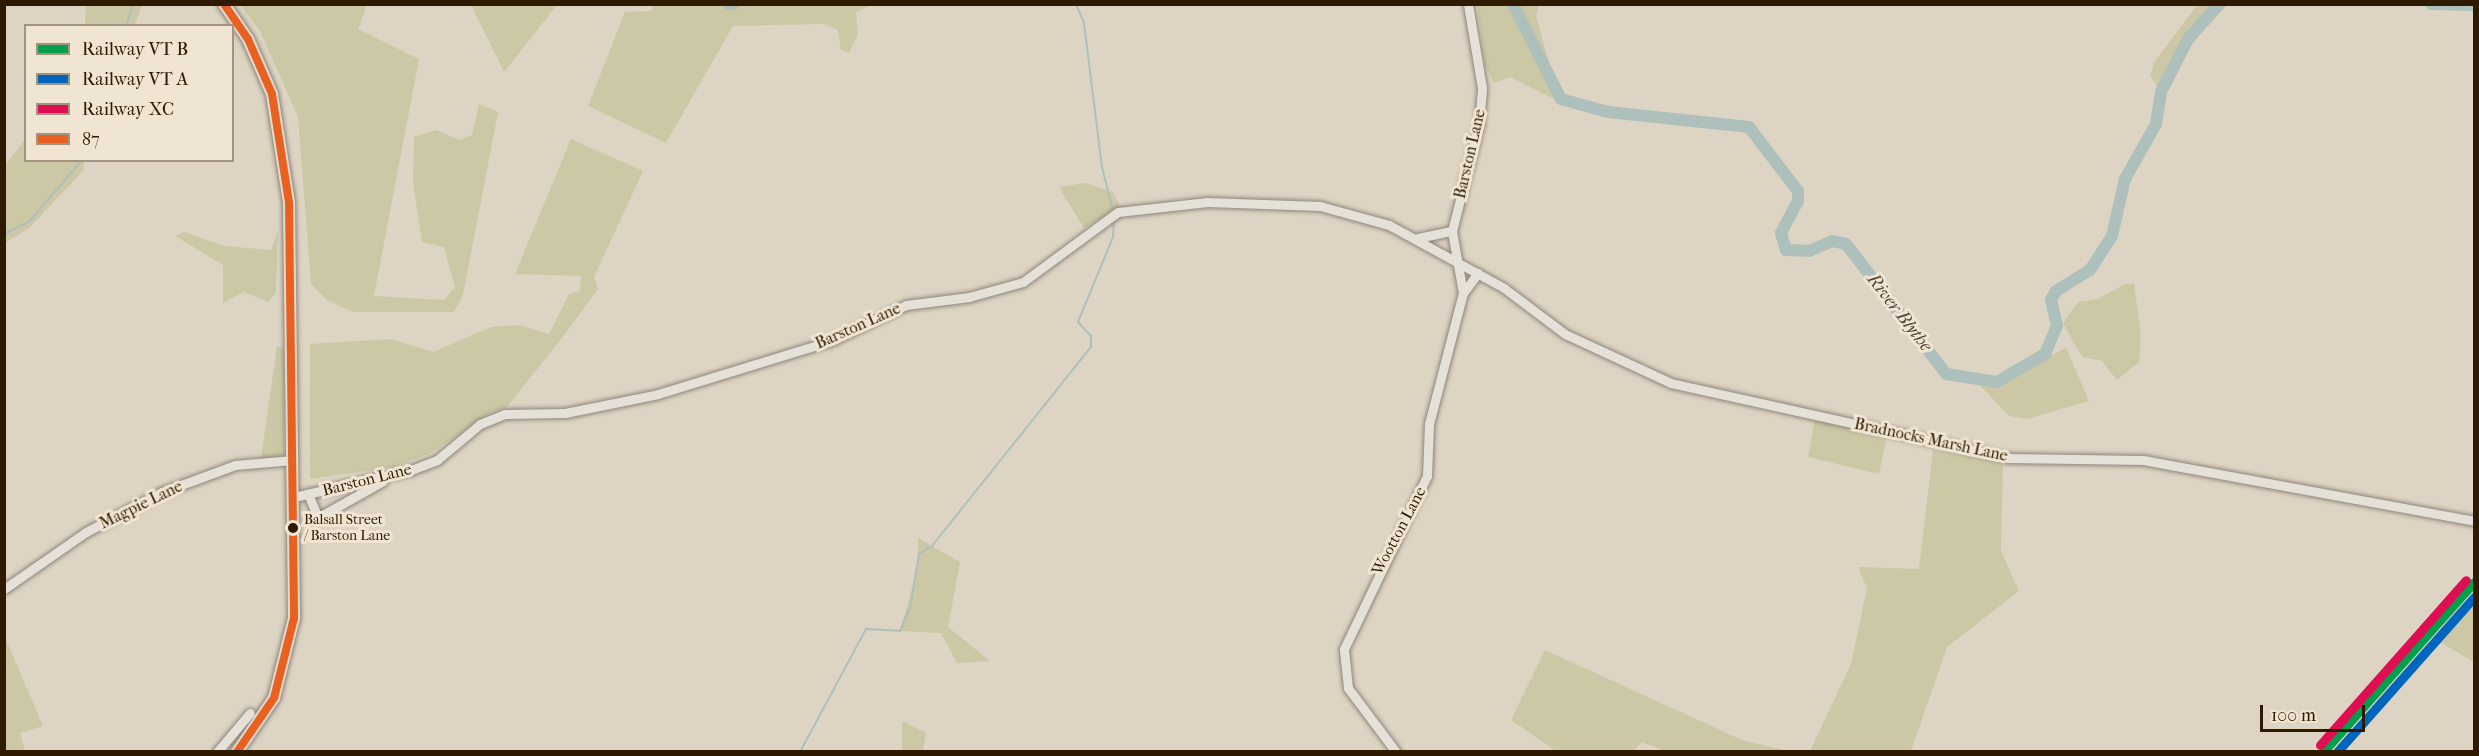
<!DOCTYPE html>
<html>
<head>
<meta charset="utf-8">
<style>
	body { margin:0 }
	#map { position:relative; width:2479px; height:756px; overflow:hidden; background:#ded4c4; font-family:"IM FELL French Canon",serif }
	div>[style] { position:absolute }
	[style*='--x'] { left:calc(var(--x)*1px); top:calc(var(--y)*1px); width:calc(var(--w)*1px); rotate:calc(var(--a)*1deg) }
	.green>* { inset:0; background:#ccc7a4 }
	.stream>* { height:2px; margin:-1px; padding:0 1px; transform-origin:1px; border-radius:1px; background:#aec0bb }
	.river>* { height:12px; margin:-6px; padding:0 6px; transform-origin:6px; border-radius:6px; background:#aec0bb }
	.roads { filter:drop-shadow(0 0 2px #8e867a) drop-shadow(0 0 2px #8e867a) }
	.minor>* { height:9px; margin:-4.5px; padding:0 4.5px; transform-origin:4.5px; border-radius:4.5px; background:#e5e0d8 }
	.major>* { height:12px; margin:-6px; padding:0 6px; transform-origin:6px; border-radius:6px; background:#e1dbd2 }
	.bus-1>* { height:8px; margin:-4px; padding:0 4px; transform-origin:4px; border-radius:4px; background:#e86120 }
	.rail-1>* { height:9px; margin:-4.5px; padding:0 4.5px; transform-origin:4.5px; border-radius:4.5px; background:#029f4d }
	.rail-2>* { height:9px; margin:-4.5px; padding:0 4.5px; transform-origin:4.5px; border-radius:4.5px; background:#0065bd }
	.rail-3>* { height:9px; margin:-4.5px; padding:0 4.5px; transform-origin:4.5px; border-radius:4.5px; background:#df0d52 }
	.dots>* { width:16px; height:16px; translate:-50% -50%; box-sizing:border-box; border:3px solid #f0e5d2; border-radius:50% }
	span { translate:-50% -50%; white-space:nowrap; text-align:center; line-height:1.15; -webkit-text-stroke:6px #f0e5d2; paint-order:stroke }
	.bus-label { font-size:14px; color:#2d1a00 }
	.left { translate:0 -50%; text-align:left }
	.street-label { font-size:16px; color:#2d1a00 }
	.water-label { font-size:18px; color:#4d4937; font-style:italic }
	.frame { position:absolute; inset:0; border:6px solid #2d1a00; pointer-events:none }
	.legend { position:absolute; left:24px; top:24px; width:210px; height:138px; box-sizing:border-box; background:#f0e5d2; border:2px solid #a2947e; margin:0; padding:8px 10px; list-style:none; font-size:18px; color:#2d1a00 }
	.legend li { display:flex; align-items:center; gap:12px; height:30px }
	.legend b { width:30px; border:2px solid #a2947e }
	.scale { position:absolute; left:2260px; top:705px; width:105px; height:27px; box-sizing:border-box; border:3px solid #2d1a00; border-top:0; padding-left:8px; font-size:18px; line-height:21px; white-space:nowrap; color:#2d1a00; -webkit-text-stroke:4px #f0e5d2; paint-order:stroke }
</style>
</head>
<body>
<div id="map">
	<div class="green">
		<i style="clip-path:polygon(86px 5px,86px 4px,142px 5px,135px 25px,85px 25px)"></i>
		<i style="clip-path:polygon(240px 5px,367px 5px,358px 29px,419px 59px,374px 296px,444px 300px,455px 287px,444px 247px,422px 242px,413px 183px,414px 137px,437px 130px,459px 140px,472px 135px,479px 104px,498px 112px,463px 295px,454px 312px,353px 312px,327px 300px,311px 284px,298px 117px,260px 31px)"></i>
		<i style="clip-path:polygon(471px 5px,557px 5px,504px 72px)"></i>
		<i style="clip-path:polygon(653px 5px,653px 4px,872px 5px,856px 12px,858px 34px,849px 53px,841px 50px,838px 30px,824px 24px,733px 26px,666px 143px,588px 106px,625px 12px,651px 11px)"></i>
		<i style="clip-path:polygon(1477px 5px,1539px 5px,1536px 16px,1560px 102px,1510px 77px,1494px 83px,1485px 65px)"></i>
		<i style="clip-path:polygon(2197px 5px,2227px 5px,2190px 46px,2163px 95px,2150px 75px,2155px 61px)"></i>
		<i style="clip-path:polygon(571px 139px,643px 171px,594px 277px,598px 289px,562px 338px,506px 408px,491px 412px,431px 453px,394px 467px,310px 479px,310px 344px,391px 339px,433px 352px,491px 327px,519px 325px,549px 334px,569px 294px,580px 291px,581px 276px,515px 274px)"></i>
		<i style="clip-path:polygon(25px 140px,26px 160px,84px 161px,83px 171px,29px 228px,5px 243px,5px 165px)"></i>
		<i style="clip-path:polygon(1085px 183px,1113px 192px,1120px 207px,1084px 228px,1059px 187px)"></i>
		<i style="clip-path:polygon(278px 231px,276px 292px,269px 302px,244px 292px,223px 303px,223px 265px,175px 236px,184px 232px,224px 246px,271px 250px)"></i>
		<i style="clip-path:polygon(2125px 284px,2134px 284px,2141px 336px,2139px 362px,2117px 380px,2102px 361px,2082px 357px,2063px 323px,2078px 302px,2098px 299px)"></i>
		<i style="clip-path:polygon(277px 346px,284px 349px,284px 456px,261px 458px)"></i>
		<i style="clip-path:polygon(2066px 348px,2089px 401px,2027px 419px,2009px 416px,1975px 380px,1997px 382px)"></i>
		<i style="clip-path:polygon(1815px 420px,1887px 435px,1879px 474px,1808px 457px)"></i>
		<i style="clip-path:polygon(1933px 450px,2003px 463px,2001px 551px,2019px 591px,1947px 647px,1911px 751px,1810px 751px,1851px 664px,1867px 588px,1858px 567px,1919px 569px)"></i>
		<i style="clip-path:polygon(918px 538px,960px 562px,948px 627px,990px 661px,957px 663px,941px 633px,900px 631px,918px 567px)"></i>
		<i style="clip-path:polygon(2474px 597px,2474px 662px,2436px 640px)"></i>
		<i style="clip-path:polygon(4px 635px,43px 726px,20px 733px,25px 751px,5px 751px)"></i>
		<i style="clip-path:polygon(1545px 650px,1742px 740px,1788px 751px,1664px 751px,1642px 742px,1633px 751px,1556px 751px,1511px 720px)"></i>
		<i style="clip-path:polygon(902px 721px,926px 733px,923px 751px,902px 751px)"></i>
	</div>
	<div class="stream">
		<i style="--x:1076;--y:4;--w:21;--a:67"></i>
		<i style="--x:1084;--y:23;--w:145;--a:82.9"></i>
		<i style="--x:1102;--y:167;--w:45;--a:76"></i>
		<i style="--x:126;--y:26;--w:23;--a:-72"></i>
		<i style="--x:4;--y:234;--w:28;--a:-26"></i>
		<i style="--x:29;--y:222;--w:82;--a:-49.5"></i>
		<i style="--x:800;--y:752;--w:140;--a:-61.8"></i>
		<i style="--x:866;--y:629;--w:34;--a:3"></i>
		<i style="--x:900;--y:631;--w:25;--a:-67"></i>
		<i style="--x:910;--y:608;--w:55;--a:-80.5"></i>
		<i style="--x:919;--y:554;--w:15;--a:-32"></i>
		<i style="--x:932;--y:546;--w:255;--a:-51.4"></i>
		<i style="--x:1091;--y:347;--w:11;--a:-90"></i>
		<i style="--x:1091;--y:336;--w:19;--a:-133"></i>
		<i style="--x:1078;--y:322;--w:92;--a:-67.6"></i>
		<i style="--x:1113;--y:237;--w:17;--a:-87"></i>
	</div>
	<div class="river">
		<i style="--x:729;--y:4;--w:4;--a:0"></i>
		<i style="--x:1513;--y:4;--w:106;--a:63.2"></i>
		<i style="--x:1561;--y:99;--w:49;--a:15.5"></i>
		<i style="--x:1608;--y:112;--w:142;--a:6.1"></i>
		<i style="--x:1749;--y:127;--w:81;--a:52.6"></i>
		<i style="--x:1798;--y:191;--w:10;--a:90"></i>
		<i style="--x:1798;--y:201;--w:36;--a:118"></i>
		<i style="--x:1781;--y:233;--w:18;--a:74"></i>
		<i style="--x:1786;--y:250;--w:23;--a:2"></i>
		<i style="--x:1809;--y:251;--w:25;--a:-23"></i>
		<i style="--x:1832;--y:241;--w:14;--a:12"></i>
		<i style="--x:1846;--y:244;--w:164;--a:52.4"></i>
		<i style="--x:1946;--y:374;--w:52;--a:8.9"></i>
		<i style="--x:1997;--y:382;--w:56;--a:-30.3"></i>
		<i style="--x:2045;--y:354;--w:30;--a:-67"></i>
		<i style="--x:2057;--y:326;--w:27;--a:-103"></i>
		<i style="--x:2051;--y:300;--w:10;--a:-61"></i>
		<i style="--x:2056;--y:291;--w:40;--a:-32"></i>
		<i style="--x:2090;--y:270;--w:40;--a:-57.1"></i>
		<i style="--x:2112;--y:236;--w:58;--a:-77.2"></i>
		<i style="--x:2125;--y:179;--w:63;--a:-60.6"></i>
		<i style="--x:2156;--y:124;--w:32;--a:-81"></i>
		<i style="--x:2161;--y:92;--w:59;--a:-63"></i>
		<i style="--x:2188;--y:39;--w:47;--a:-48.5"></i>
		<i style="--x:2431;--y:4;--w:43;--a:1.3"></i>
	</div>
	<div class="roads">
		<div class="minor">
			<i style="--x:1418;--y:238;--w:35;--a:-12"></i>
			<i style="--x:1463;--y:293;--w:25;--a:-53"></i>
			<i style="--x:308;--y:494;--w:26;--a:67"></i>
			<i style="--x:294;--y:497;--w:120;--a:-13"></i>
			<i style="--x:411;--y:470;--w:28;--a:-21"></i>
			<i style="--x:437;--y:460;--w:56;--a:-39.9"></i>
			<i style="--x:480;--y:424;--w:27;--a:-22"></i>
			<i style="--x:505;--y:414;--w:60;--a:-1"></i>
			<i style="--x:565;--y:413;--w:95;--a:-11.5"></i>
			<i style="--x:658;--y:394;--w:183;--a:-17.1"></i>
			<i style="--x:833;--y:340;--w:81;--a:-25.6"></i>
			<i style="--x:906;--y:305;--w:64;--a:-7.2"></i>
			<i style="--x:969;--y:297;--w:56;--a:-15.5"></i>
			<i style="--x:1023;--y:282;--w:118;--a:-36.4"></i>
			<i style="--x:1118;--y:212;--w:90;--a:-6.4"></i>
			<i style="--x:1207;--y:202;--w:113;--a:2"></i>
			<i style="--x:1320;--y:206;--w:72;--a:15.4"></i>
			<i style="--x:1389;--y:225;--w:131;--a:28.7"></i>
			<i style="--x:1504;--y:288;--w:76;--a:37"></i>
			<i style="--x:1565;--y:334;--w:117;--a:24.8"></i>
			<i style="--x:1671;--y:383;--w:346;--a:12.5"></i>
			<i style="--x:2009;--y:458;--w:134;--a:0.9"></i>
			<i style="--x:2143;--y:460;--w:337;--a:10.4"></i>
			<i style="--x:312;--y:521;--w:81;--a:-29.4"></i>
			<i style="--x:4;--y:589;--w:100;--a:-34.8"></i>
			<i style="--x:86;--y:532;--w:86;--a:-27.8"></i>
			<i style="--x:162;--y:492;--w:78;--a:-20.3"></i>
			<i style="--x:235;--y:465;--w:58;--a:-4.9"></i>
			<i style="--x:217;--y:752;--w:51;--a:-49.8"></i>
			<i style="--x:1396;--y:752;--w:80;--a:-126.9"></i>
			<i style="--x:1348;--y:688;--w:39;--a:-96"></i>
			<i style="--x:1344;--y:649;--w:192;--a:-64.4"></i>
			<i style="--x:1427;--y:476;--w:52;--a:-87.8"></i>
			<i style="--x:1429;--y:424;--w:135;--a:-75.5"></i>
			<i style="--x:1463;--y:293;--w:63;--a:-100.1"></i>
			<i style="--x:1452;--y:231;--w:110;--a:-75.8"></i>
			<i style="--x:1479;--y:124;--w:36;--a:-85"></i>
			<i style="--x:1482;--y:88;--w:85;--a:-99.5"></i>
		</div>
		<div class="major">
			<i style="--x:224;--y:4;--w:42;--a:55.6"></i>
			<i style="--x:248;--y:39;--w:60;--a:66.4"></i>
			<i style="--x:272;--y:94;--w:110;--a:81.1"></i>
			<i style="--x:289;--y:203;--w:415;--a:89.3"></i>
			<i style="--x:294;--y:618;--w:82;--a:104"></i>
			<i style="--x:274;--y:698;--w:65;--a:124.4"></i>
		</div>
	</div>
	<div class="bus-1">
		<i style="--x:224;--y:4;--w:42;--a:55.6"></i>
		<i style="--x:248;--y:39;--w:60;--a:66.4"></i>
		<i style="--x:272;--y:94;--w:110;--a:81.1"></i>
		<i style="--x:289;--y:203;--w:415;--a:89.3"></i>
		<i style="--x:294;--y:618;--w:82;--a:104"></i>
		<i style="--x:274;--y:698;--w:65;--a:124.4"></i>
	</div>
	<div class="rail-1">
		<i style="--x:2323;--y:752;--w:227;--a:-48.4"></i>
	</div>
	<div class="rail-2">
		<i style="--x:2337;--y:752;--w:207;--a:-48.5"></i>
	</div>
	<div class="rail-3">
		<i style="--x:2320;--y:745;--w:220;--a:-48.5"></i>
	</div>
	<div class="dots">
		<i style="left:293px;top:528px;background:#2d1a00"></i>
	</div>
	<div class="bus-label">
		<span class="left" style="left:304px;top:528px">Balsall Street<br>/ Barston Lane</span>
	</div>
	<div class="street-label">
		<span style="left:1470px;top:154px;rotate:-77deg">Barston Lane</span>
		<span style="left:858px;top:326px;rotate:-24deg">Barston Lane</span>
		<span style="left:1931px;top:440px;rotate:12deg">Bradnocks Marsh Lane</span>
		<span style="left:367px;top:480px;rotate:-14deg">Barston Lane</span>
		<span style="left:141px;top:505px;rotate:-26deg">Magpie Lane</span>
		<span style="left:1399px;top:531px;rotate:-62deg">Wootton Lane</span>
	</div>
	<div class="water-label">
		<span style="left:1899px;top:313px;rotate:52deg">River Blythe</span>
	</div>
	<div class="frame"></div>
	<ul class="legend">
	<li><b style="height:8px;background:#029f4d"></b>Railway VT B</li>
	<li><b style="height:8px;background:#0065bd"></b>Railway VT A</li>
	<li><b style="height:8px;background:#df0d52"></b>Railway XC</li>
	<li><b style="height:8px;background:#e86120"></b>87</li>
	</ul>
	<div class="scale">100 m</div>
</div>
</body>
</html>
